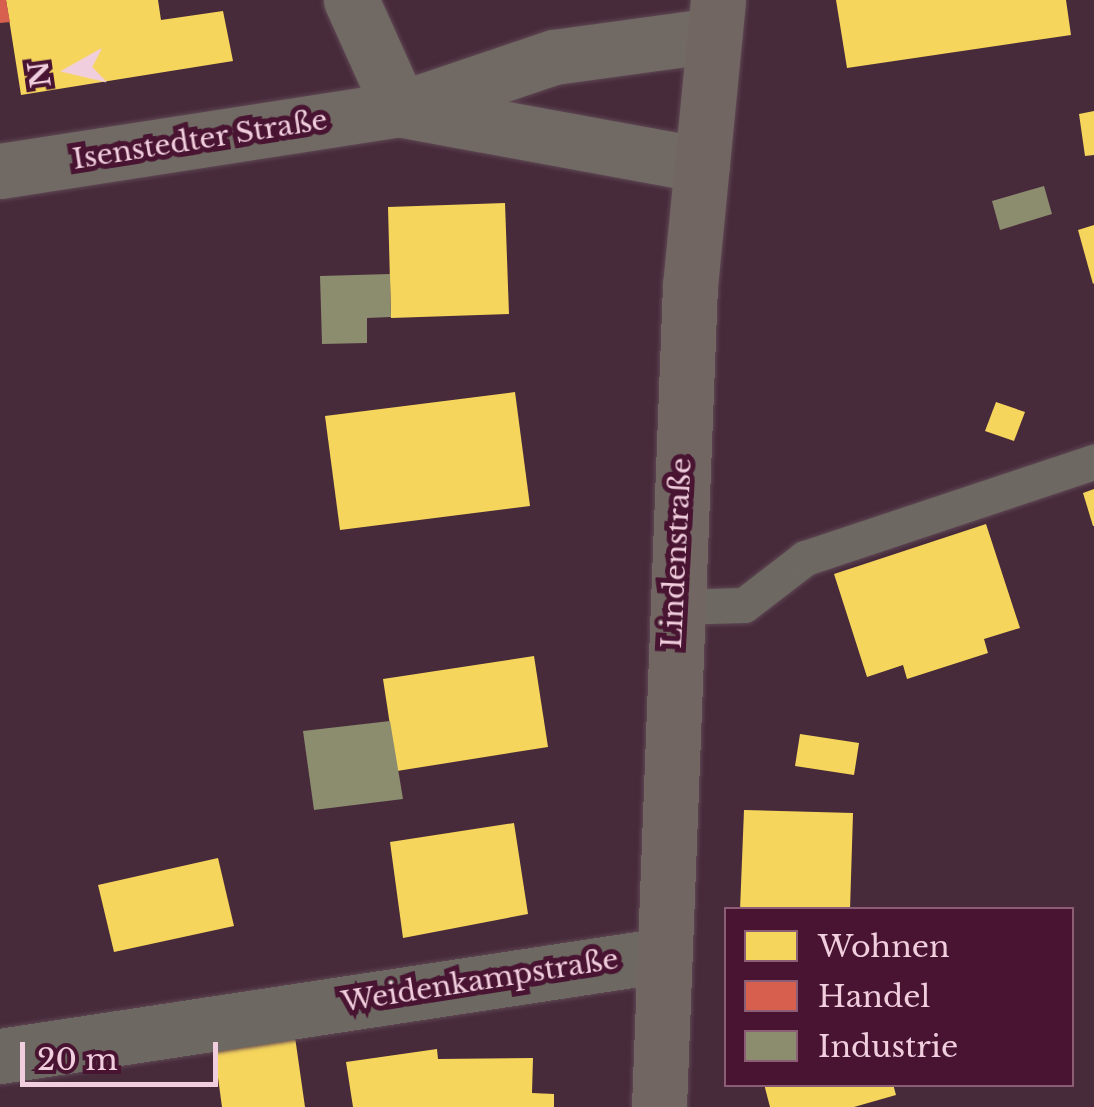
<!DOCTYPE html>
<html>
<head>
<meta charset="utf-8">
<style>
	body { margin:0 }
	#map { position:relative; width:1094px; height:1107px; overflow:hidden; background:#472b3b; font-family:"Libre Baskerville",serif }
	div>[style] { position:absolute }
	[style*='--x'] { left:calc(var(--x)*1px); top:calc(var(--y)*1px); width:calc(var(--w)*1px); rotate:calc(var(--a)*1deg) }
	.homes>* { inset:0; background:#f6d55c }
	.shops>* { inset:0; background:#d6604d }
	.industry>* { inset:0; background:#8c8c6e }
	.roads { filter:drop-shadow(0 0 2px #604854) drop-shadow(0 0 2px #604854) }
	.lane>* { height:35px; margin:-17.5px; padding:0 17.5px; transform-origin:17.5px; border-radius:17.5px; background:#6d6962 }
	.street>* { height:55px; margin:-27.5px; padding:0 27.5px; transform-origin:27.5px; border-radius:27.5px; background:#6d6962 }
	.secondary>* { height:55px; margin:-27.5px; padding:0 27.5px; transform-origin:27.5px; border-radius:27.5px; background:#716a64 }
	.primary>* { height:55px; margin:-27.5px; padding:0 27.5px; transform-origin:27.5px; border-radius:27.5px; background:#726663 }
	span { translate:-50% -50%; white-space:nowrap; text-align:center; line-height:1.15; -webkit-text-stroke:10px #481431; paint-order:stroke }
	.street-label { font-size:28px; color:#f1cede }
	.legend { position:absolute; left:724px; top:907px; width:350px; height:180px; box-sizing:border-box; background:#481431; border:2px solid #8c5e76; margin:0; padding:12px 18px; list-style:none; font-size:30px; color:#f1cede }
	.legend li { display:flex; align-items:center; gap:20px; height:50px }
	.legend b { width:50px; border:2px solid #8c5e76 }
	.north { position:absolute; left:20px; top:20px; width:100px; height:100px; -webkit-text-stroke:8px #481431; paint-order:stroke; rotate:262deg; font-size:28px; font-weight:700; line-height:40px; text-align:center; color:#f1cede }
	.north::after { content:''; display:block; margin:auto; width:35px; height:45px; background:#f1cede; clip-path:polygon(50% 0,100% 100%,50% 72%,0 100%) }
	.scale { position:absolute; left:20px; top:1042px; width:198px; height:45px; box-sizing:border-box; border:5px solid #f1cede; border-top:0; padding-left:12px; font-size:30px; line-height:35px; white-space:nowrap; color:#f1cede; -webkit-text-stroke:8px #481431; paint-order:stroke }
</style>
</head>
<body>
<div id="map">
	<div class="homes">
		<i style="clip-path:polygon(6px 0,158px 0,161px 20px,223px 11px,233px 61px,21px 95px)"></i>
		<i style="clip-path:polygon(836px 0,1066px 0,1071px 35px,847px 68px)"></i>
		<i style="clip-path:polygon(1094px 111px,1094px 155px,1085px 156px,1079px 114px)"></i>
		<i style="clip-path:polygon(505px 203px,509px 314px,391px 318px,388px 207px)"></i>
		<i style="clip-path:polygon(1094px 225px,1094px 283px,1093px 284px,1078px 230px)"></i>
		<i style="clip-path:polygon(515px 392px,530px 506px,340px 530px,325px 416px)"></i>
		<i style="clip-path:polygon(996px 402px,1025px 412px,1014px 441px,985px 431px)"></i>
		<i style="clip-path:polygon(1094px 489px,1094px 526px,1093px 526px,1083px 493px)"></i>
		<i style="clip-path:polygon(986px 524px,1020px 628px,984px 639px,988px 653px,907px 679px,903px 665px,867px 677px,834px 574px)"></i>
		<i style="clip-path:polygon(534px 656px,548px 747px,397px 771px,383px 679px)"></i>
		<i style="clip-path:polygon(800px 734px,859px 743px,854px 775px,795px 766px)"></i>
		<i style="clip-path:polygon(744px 810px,853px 813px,850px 910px,740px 910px)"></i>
		<i style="clip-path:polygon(514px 823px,528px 914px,403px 938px,390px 842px)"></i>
		<i style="clip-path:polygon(218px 858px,234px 926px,114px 952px,98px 885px)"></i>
		<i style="clip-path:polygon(295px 1037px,305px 1107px,222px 1107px,214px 1048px)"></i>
		<i style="clip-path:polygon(437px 1049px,438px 1059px,533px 1058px,532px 1093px,554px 1094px,554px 1107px,353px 1107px,346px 1062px)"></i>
		<i style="clip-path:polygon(764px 1084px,893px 1084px,896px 1095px,854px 1107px,770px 1107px)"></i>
	</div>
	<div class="shops">
		<i style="clip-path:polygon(0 0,6px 0,10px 22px,0 23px)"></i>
	</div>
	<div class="industry">
		<i style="clip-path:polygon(1044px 186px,1052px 214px,1000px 230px,992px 201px)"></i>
		<i style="clip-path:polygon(390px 274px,391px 317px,367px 318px,367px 343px,322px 344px,320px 276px)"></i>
		<i style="clip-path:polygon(390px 721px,403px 799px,314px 810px,303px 731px)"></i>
	</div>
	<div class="roads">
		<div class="lane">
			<i style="--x:673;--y:607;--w:71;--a:-1.6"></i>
			<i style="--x:744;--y:605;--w:77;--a:-37.6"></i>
			<i style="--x:805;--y:558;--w:305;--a:-18.4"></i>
		</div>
		<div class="street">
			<i style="--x:0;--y:1056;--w:672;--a:-8.65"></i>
		</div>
		<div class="secondary">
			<i style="--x:351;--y:0;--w:120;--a:65.8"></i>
			<i style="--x:403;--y:110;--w:304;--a:10.4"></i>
			<i style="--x:0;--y:171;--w:405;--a:-8.8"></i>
			<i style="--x:400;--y:109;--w:163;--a:-18.7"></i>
			<i style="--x:554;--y:57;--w:162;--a:-7.8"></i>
		</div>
		<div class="primary">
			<i style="--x:659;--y:1107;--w:822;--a:-87.84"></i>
			<i style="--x:690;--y:286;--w:287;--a:-84.4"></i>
		</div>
	</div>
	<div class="street-label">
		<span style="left:200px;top:140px;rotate:-9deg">Isenstedter Straße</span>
		<span style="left:677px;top:553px;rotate:-87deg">Lindenstraße</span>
		<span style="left:480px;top:981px;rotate:-9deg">Weidenkampstraße</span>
	</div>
	<ul class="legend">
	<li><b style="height:28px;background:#f6d55c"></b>Wohnen</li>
	<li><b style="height:28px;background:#d6604d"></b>Handel</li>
	<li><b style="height:28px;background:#8c8c6e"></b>Industrie</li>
	</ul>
	<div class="north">N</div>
	<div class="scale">20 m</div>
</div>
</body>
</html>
